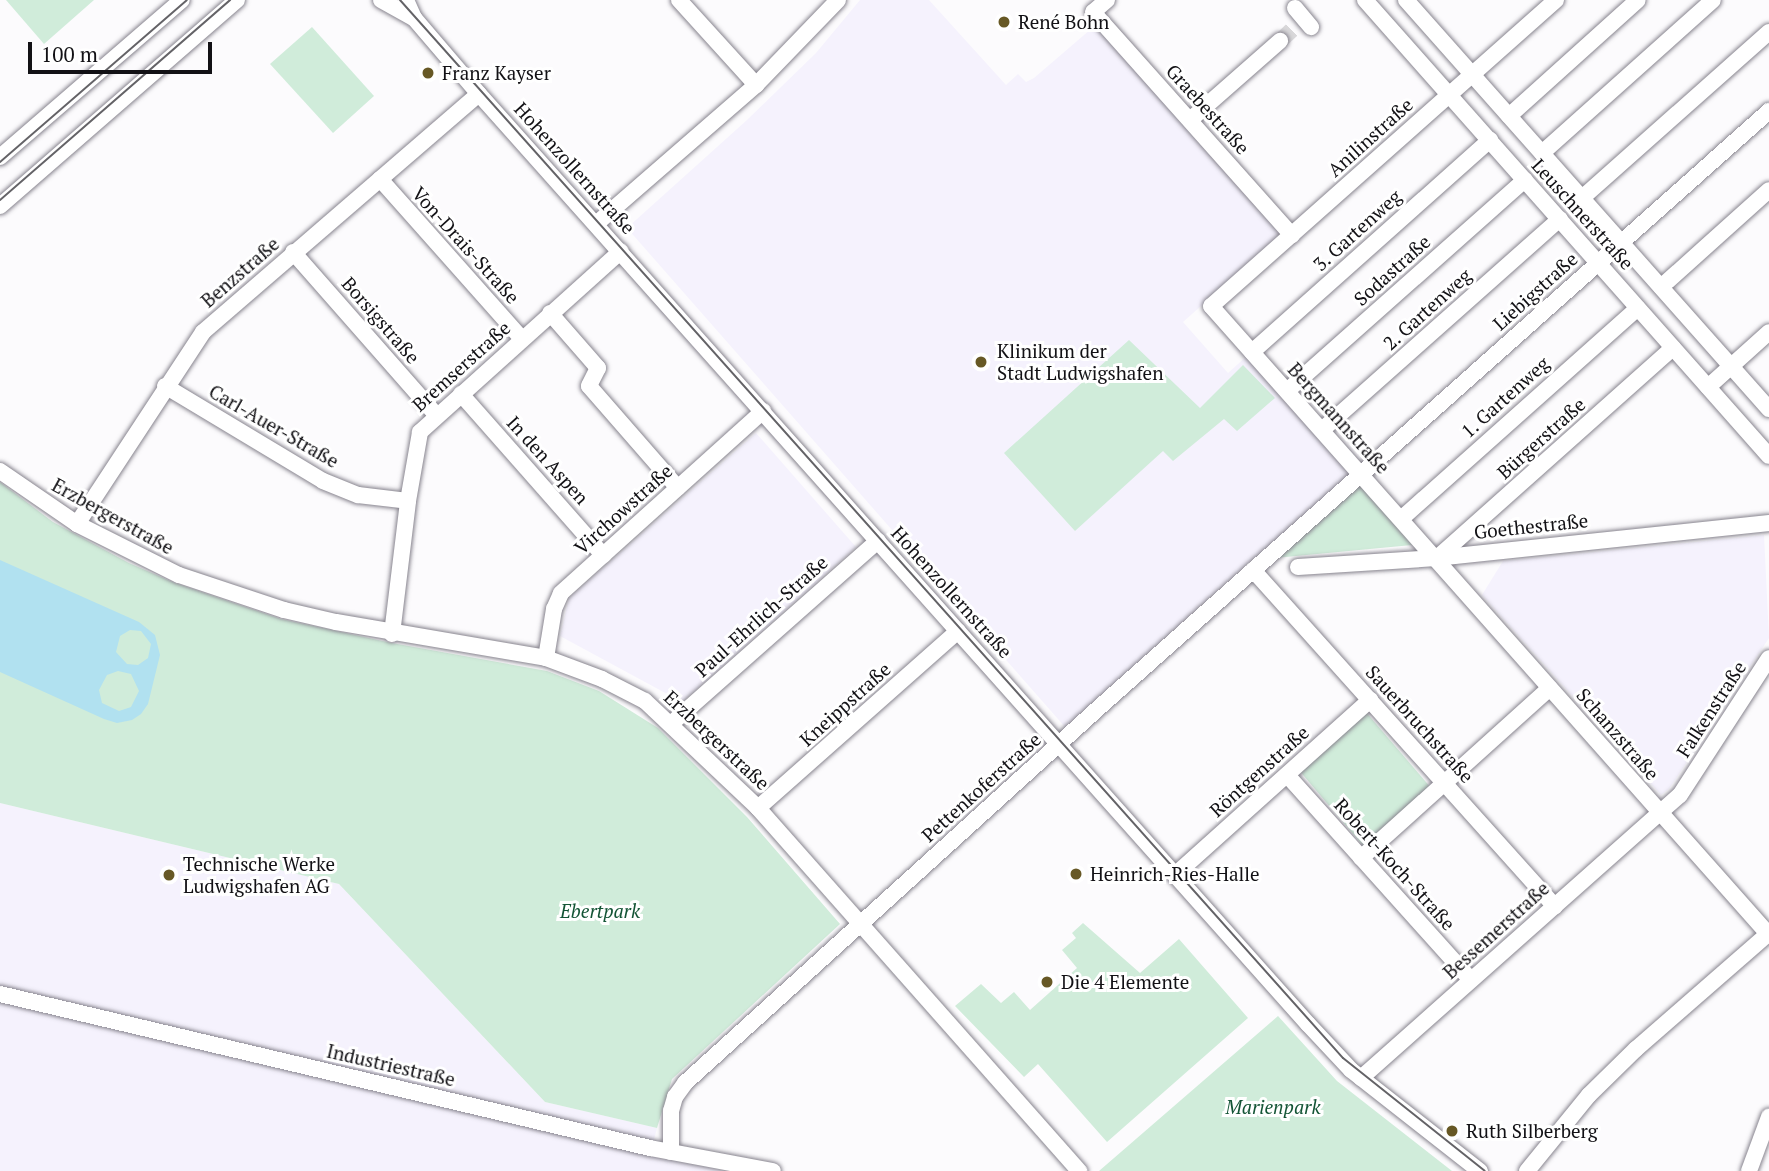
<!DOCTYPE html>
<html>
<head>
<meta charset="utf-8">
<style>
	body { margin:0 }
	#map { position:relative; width:1769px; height:1171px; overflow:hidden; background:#fcfbfd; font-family:"PT Serif",serif }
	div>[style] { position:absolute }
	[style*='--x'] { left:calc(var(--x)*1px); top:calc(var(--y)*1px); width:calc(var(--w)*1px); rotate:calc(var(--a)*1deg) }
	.built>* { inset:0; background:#f5f2fd }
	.green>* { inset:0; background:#d0ecda }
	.water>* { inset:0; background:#b1e1f0 }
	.minor-tunnel>* { height:16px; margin-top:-8px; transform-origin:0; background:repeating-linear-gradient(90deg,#d9d8da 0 16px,transparent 0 24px) }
	.roads { filter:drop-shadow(0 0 2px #87848e) drop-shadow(0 0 2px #87848e) }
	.minor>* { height:16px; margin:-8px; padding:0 8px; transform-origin:8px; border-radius:8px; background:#fff }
	.tram>* { height:2px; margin:-1px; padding:0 1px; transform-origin:1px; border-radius:1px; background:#646367 }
	.dots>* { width:19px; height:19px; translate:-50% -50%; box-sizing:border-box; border:4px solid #fff; border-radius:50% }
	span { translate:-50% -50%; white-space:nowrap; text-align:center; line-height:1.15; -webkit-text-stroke:6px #fff; paint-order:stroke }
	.poi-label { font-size:19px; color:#121115 }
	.left { translate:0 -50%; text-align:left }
	.street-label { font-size:19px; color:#121115 }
	.park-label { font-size:19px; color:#135435; font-style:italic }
	.scale { position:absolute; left:28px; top:42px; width:184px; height:32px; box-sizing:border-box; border:4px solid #121115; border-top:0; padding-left:9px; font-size:21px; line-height:24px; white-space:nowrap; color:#121115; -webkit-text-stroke:5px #fff; paint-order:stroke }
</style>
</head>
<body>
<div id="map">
	<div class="built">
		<i style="clip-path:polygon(860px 0,929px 0,1006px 85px,1018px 74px,1026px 82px,1034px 78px,1098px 23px,1282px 234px,1183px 322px,1228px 373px,1248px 355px,1357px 475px,1248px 563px,1065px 727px,627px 228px,747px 120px,816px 53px)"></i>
		<i style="clip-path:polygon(756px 433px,856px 547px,682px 702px,560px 636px,569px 598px)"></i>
		<i style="clip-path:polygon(1764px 535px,1769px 638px,1669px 789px,1661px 795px,1482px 595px,1503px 561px)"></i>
		<i style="clip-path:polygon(0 803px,339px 884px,545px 1102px,657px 1128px,650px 1156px,726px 1171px,0 1171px)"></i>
	</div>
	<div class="green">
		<i style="clip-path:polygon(6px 0,94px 0,44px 44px)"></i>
		<i style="clip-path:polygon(312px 27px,374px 96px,333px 133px,270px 64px)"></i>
		<i style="clip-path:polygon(1129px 340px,1200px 408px,1243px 365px,1275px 398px,1237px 431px,1224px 419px,1173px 461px,1163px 451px,1075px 531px,1004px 453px)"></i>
		<i style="clip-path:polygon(0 482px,53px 522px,129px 563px,175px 583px,281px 619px,392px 643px,547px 671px,599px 691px,658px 728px,747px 817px,840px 924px,672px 1079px,657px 1128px,545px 1102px,339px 884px,0 803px)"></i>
		<i style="clip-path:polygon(1359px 483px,1412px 545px,1275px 558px)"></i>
		<i style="clip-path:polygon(1365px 711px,1432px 789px,1364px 847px,1298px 769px)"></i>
		<i style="clip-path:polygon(1083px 923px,1140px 973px,1179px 939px,1248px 1018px,1107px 1142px,1038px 1064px,1024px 1077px,955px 1006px,981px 984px,1001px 1003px,1014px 992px,1030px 1010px,1077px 968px,1062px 950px,1076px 938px,1072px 933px)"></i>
		<i style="clip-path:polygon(1278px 1016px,1337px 1081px,1452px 1171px,1099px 1171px)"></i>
	</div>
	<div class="water">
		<i style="clip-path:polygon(evenodd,0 560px,139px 622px,155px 635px,160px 655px,148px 704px,141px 714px,132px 720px,117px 723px,104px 719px,0 672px,0 560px,130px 630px,141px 631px,151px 644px,148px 658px,138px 665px,127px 664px,116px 652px,120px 636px,130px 630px,0 560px,118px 671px,131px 674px,139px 691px,131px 707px,119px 711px,102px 703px,99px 690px,107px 675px,118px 671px)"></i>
	</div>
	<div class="minor-tunnel">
		<i style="--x:1280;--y:41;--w:21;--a:-43"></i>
	</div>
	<div class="roads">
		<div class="minor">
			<i style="--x:381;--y:0;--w:38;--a:29"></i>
			<i style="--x:406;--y:0;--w:20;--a:66"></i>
			<i style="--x:414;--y:18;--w:100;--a:49.5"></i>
			<i style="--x:479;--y:94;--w:1246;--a:48.29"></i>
			<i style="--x:1308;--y:1024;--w:63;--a:46.9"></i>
			<i style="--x:1351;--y:1070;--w:164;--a:38.1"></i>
			<i style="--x:679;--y:0;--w:115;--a:47.8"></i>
			<i style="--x:1107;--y:0;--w:18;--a:139"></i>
			<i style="--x:1093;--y:12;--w:299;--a:48.3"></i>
			<i style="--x:1365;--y:0;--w:609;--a:48.46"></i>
			<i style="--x:1406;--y:0;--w:547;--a:48.41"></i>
			<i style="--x:1556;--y:0;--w:461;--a:138.4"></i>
			<i style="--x:1211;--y:306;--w:841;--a:48.42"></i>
			<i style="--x:1295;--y:8;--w:25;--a:50"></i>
			<i style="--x:1509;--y:116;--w:173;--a:-42"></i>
			<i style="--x:1190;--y:120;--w:120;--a:-41.3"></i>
			<i style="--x:1542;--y:153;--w:229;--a:-41.8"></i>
			<i style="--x:0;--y:157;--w:240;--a:-40.8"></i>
			<i style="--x:380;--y:179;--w:214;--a:48.4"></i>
			<i style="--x:1582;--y:198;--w:250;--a:-41.6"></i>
			<i style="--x:0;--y:206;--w:314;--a:-41"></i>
			<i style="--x:596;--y:224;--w:212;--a:-41"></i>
			<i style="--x:756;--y:85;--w:118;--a:-46"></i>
			<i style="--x:293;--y:252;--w:218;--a:48.7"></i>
			<i style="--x:1661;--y:287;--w:145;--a:-41.9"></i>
			<i style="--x:550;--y:313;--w:73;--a:48.9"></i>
			<i style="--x:598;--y:368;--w:20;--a:117"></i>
			<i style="--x:589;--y:386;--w:135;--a:48.9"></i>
			<i style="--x:1252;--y:352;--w:319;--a:-41.7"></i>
			<i style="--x:165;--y:386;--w:184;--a:31"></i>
			<i style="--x:323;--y:481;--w:38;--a:22"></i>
			<i style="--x:358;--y:495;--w:50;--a:6.8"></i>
			<i style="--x:1708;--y:387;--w:82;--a:-42"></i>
			<i style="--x:1287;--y:391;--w:318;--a:-41.6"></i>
			<i style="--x:461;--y:394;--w:215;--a:48.6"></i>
			<i style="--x:1322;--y:430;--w:318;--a:-41.6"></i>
			<i style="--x:0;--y:471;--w:93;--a:34.5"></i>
			<i style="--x:77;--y:524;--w:114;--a:26.6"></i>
			<i style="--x:179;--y:575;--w:111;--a:18.4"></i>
			<i style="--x:284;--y:610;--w:53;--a:13"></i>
			<i style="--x:336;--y:622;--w:213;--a:9.7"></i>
			<i style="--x:546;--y:658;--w:60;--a:20.6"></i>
			<i style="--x:602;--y:679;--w:48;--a:27.1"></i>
			<i style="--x:645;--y:701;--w:156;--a:43.4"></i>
			<i style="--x:758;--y:808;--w:485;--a:48.5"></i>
			<i style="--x:1401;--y:519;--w:317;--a:-41.7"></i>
			<i style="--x:77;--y:524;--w:230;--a:-56.7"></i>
			<i style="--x:203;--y:332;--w:364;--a:-40.8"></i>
			<i style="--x:1437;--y:558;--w:316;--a:-41.7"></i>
			<i style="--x:1298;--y:567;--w:138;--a:-3.7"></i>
			<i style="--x:1436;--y:558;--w:335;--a:-6"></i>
			<i style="--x:1253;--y:570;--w:452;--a:48.1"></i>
			<i style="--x:392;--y:634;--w:134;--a:-83.1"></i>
			<i style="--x:408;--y:501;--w:70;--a:-80.1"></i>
			<i style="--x:420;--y:432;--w:270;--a:-42"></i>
			<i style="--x:546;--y:658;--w:50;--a:-80.7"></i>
			<i style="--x:554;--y:609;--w:17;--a:-66"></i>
			<i style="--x:561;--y:593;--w:272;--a:-42"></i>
			<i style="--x:672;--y:723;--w:275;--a:-41.5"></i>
			<i style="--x:1287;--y:775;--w:275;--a:48.1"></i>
			<i style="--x:758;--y:808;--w:267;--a:-41.5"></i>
			<i style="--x:1361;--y:858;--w:254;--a:-42"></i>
			<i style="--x:1176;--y:874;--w:261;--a:-41.9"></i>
			<i style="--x:0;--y:994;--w:668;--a:13.33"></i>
			<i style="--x:650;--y:1148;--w:125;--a:10.6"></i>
			<i style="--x:1361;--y:1078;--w:426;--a:-41.6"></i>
			<i style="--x:1680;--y:795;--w:163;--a:-57"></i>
			<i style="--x:671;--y:1152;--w:41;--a:-90"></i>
			<i style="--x:671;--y:1111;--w:15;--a:-74"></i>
			<i style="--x:675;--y:1097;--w:17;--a:-54"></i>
			<i style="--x:685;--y:1083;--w:564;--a:-42.2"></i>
			<i style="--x:1103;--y:704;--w:892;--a:-41.68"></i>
			<i style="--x:1527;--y:1171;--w:98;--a:-50.8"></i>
			<i style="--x:1589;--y:1095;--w:66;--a:-44.4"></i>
			<i style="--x:1636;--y:1049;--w:175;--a:-41.1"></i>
			<i style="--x:1749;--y:1171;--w:58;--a:-69.7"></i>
		</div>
	</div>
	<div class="tram">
		<i style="--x:400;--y:0;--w:1417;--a:48.29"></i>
		<i style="--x:1343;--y:1058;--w:181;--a:38.5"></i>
		<i style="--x:0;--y:162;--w:247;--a:-40.9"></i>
		<i style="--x:0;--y:200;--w:305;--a:-41"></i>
	</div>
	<div class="dots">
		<i style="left:1004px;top:22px;background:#675825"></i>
		<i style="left:428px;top:73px;background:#675825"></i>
		<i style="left:981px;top:362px;background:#675825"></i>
		<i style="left:1076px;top:874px;background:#675825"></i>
		<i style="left:169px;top:875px;background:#675825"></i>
		<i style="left:1047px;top:982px;background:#675825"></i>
		<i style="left:1452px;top:1131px;background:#675825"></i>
	</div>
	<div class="poi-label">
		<span class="left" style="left:1018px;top:22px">René Bohn</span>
		<span class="left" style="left:442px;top:73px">Franz Kayser</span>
		<span class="left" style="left:997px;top:362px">Klinikum der<br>Stadt Ludwigshafen</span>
		<span class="left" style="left:183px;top:875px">Technische Werke<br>Ludwigshafen AG</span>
		<span class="left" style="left:1090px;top:874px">Heinrich-Ries-Halle</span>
		<span class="left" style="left:1061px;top:982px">Die 4 Elemente</span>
		<span class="left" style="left:1466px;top:1131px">Ruth Silberberg</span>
	</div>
	<div class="street-label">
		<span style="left:1208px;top:109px;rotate:48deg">Graebestraße</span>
		<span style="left:1370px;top:137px;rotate:-42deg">Anilinstraße</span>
		<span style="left:575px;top:168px;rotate:48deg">Hohenzollernstraße</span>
		<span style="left:1583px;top:214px;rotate:48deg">Leuschnerstraße</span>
		<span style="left:1357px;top:230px;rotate:-42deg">3. Gartenweg</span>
		<span style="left:466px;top:245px;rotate:48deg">Von-Drais-Straße</span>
		<span style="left:1392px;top:270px;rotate:-42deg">Sodastraße</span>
		<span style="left:240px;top:272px;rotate:-41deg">Benzstraße</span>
		<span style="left:1535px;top:291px;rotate:-42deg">Liebigstraße</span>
		<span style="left:1427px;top:309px;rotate:-42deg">2. Gartenweg</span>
		<span style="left:381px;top:320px;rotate:49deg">Borsigstraße</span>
		<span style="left:461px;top:366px;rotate:-42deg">Bremserstraße</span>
		<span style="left:1505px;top:397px;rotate:-42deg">1. Gartenweg</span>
		<span style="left:1339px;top:418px;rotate:48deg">Bergmannstraße</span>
		<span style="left:274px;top:426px;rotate:30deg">Carl-Auer-Straße</span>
		<span style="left:1541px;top:438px;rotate:-42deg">Bürgerstraße</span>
		<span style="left:548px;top:460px;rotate:48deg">In den Aspen</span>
		<span style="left:623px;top:509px;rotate:-42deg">Virchowstraße</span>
		<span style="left:113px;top:516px;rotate:29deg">Erzbergerstraße</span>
		<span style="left:1531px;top:526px;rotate:-6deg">Goethestraße</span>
		<span style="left:952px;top:592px;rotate:48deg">Hohenzollernstraße</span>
		<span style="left:761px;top:616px;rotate:-42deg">Paul-Ehrlich-Straße</span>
		<span style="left:845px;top:704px;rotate:-42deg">Kneippstraße</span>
		<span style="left:1711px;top:709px;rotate:-57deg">Falkenstraße</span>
		<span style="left:1420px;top:724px;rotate:48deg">Sauerbruchstraße</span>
		<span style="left:1618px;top:734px;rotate:49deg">Schanzstraße</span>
		<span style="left:717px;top:740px;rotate:43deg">Erzbergerstraße</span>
		<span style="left:1259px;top:771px;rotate:-42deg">Röntgenstraße</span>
		<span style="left:981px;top:787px;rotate:-42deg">Pettenkoferstraße</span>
		<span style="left:1395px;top:864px;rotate:48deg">Robert-Koch-Straße</span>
		<span style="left:1496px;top:930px;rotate:-42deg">Bessemerstraße</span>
		<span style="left:391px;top:1065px;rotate:13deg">Industriestraße</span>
	</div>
	<div class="park-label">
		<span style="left:600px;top:911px">Ebertpark</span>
		<span style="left:1273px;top:1107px">Marienpark</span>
	</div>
	<div class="scale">100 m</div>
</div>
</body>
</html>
